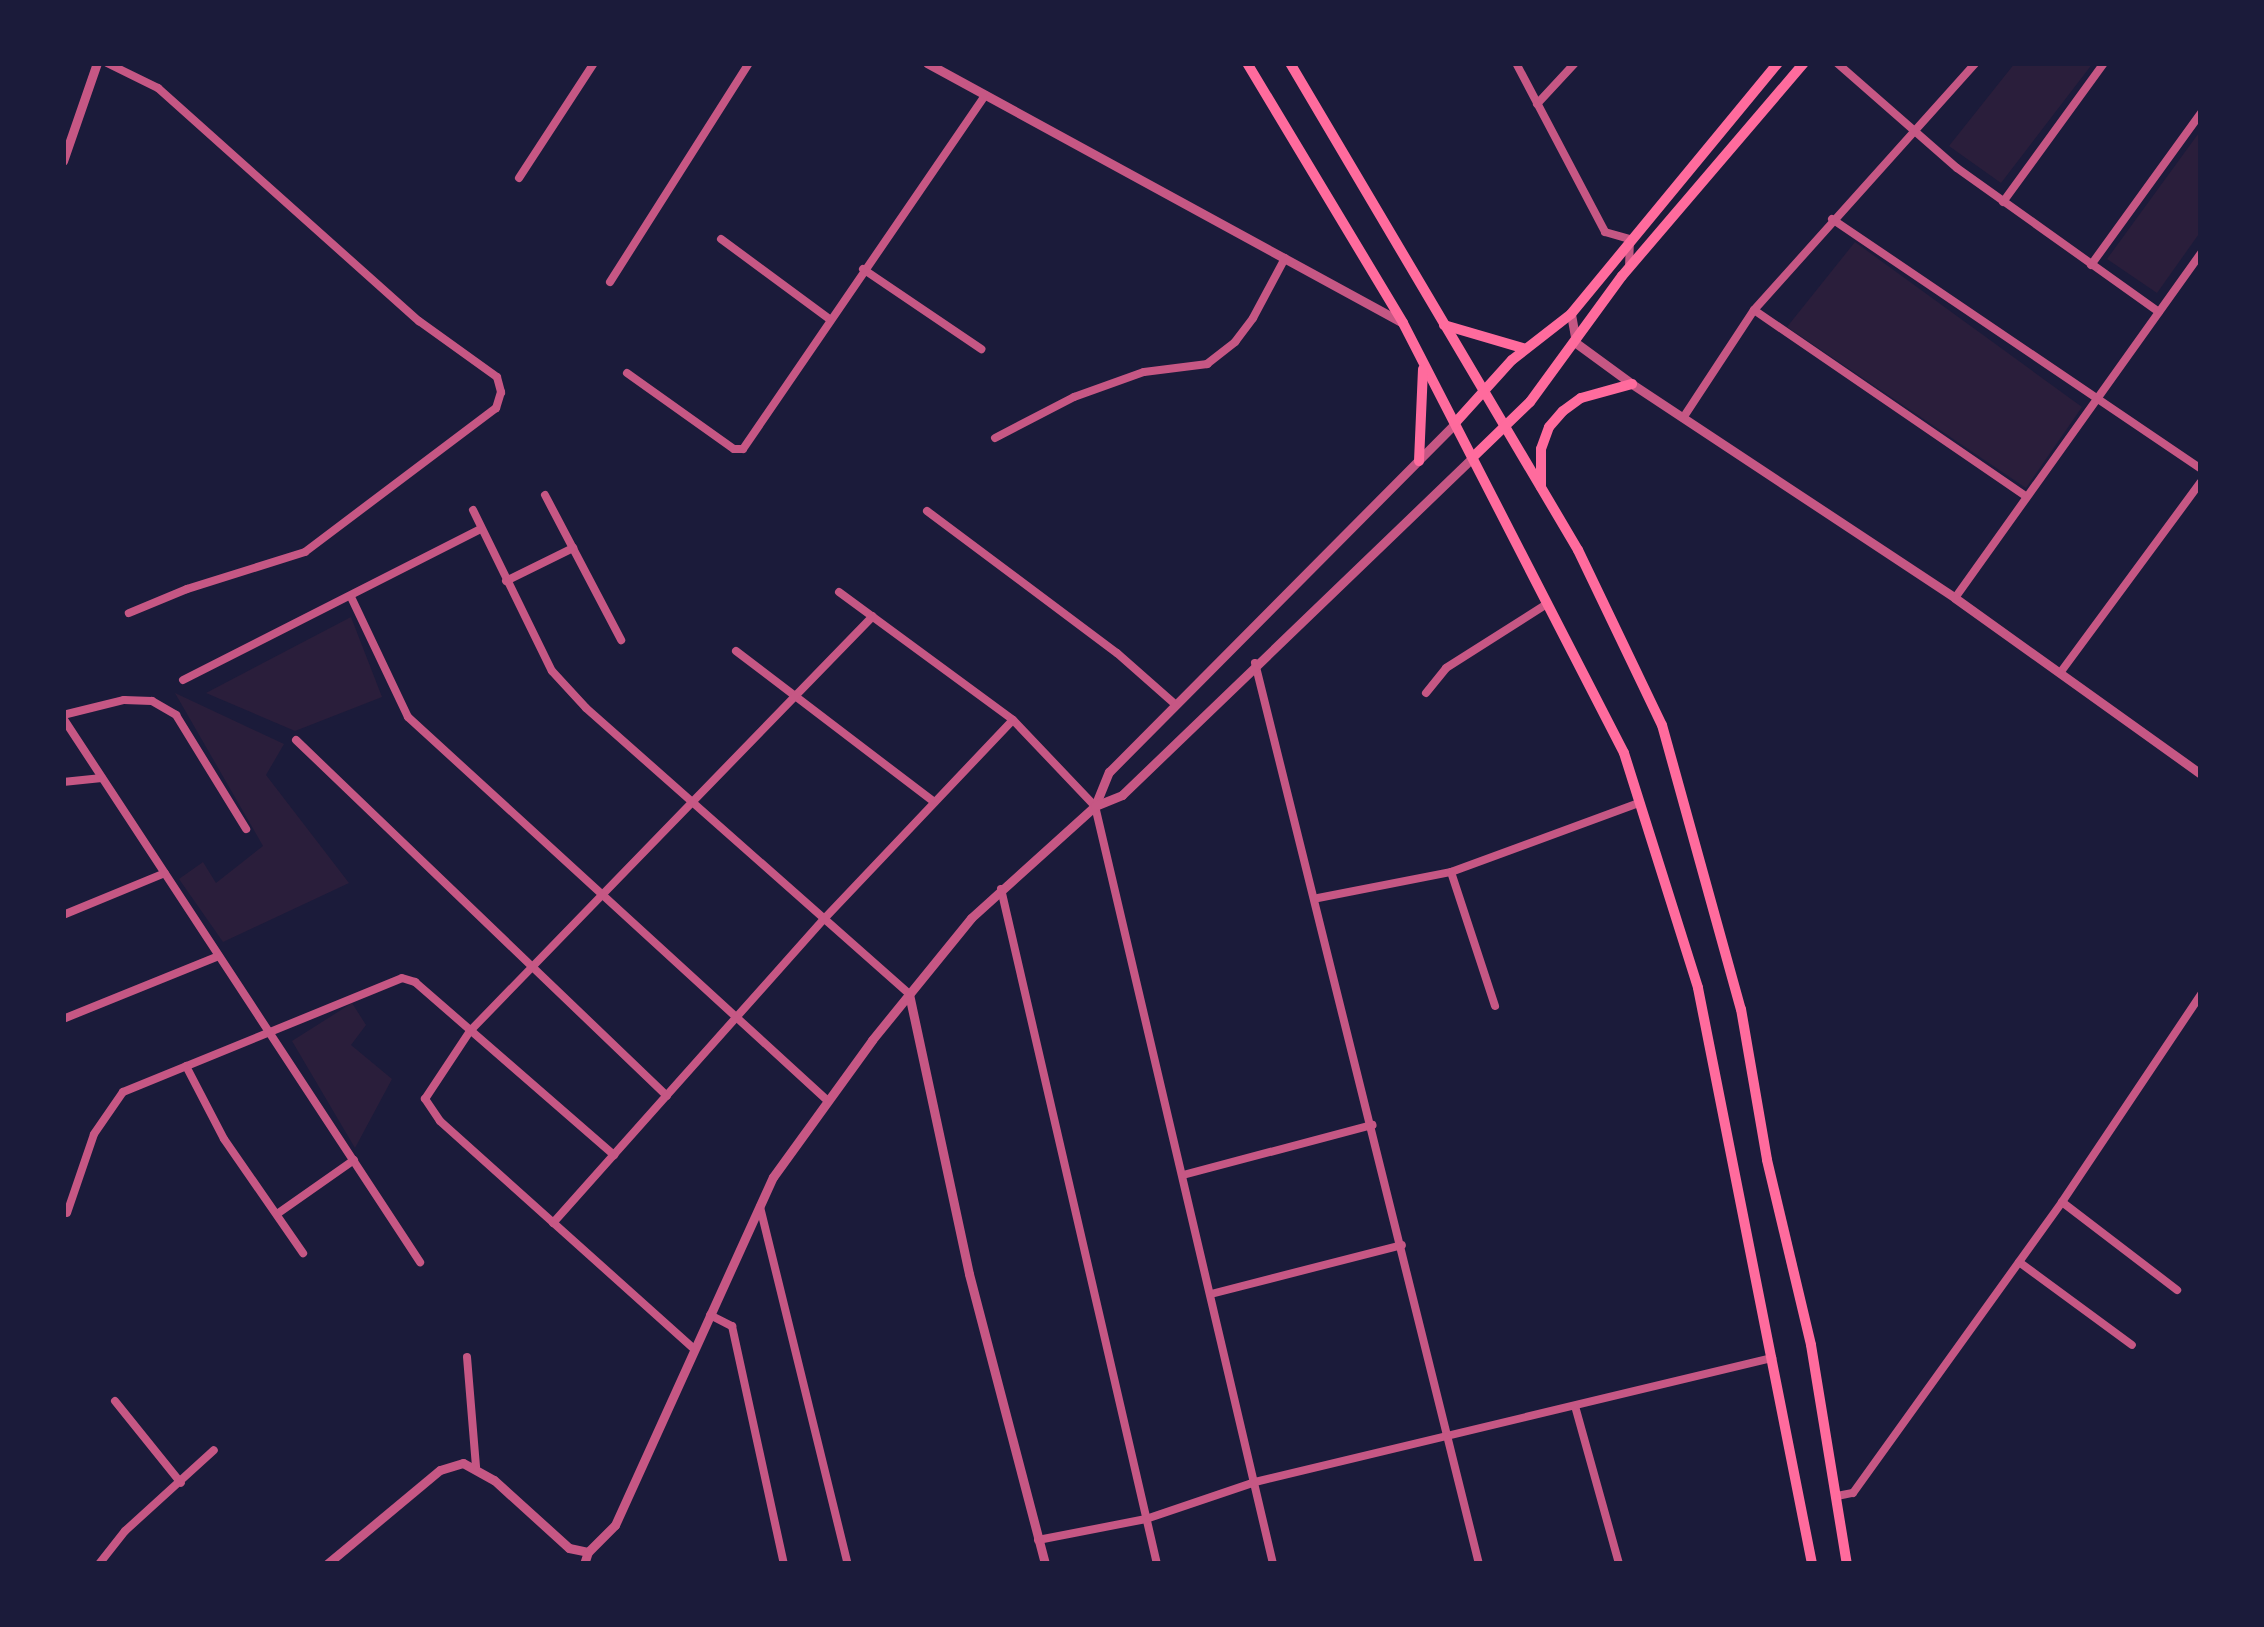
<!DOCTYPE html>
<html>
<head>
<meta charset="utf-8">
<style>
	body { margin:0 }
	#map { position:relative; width:2264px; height:1627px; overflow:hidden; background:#1b1b3a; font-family:"Alegreya Sans",sans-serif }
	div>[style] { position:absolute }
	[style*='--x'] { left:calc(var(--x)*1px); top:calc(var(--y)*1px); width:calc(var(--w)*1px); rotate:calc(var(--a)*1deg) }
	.green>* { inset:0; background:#2a1e3b }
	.minor>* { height:8px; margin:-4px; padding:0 4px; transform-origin:4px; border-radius:4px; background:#c65784 }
	.tertiary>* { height:9px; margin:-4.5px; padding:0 4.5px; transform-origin:4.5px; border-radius:4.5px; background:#c65784 }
	.secondary>* { height:10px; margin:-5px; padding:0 5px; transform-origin:5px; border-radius:5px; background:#ff6b9d }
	span { translate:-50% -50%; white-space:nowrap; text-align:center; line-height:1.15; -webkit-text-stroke:9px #1b1b3a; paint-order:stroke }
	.frame { position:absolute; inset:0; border:66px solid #1b1b3a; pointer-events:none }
</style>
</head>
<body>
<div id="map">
	<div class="green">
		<i style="clip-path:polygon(2015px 63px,2093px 63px,2001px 183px,1949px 146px)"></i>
		<i style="clip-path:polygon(2201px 130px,2201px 231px,2157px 293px,2107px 259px)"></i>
		<i style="clip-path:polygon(1855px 242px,2082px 407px,2026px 488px,1787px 327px)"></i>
		<i style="clip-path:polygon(351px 617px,382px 697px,295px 731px,206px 693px)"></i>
		<i style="clip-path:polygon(175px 693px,284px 744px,266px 775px,349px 883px,223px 942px,179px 879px,203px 862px,216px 883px,263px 846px)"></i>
		<i style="clip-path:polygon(352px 1003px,366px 1025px,351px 1045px,392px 1079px,355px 1148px,292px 1041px)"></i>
	</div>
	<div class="minor">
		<i style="--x:107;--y:63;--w:57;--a:26.1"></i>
		<i style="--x:158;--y:88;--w:350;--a:41.8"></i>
		<i style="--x:419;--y:321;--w:96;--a:35.7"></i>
		<i style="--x:497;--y:377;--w:16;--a:75"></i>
		<i style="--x:501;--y:392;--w:17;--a:107"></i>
		<i style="--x:496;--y:408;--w:239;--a:143"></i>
		<i style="--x:305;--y:552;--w:124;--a:162.6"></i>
		<i style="--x:187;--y:589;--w:63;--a:157.5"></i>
		<i style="--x:1516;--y:63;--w:191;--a:62.2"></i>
		<i style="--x:1605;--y:232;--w:26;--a:16"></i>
		<i style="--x:1630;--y:239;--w:27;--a:92"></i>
		<i style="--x:1837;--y:63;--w:159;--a:41.2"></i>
		<i style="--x:1957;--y:168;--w:248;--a:35.5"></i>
		<i style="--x:1537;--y:104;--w:56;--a:-47.2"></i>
		<i style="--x:519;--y:178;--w:137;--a:-56.9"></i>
		<i style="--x:2003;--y:202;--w:172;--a:-54"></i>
		<i style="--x:1832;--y:219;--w:446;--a:34.1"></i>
		<i style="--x:721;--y:239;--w:133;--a:36.4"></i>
		<i style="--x:2091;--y:265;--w:188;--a:-54.1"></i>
		<i style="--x:863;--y:269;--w:143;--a:34.1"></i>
		<i style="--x:610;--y:282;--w:259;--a:-57.6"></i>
		<i style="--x:1754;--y:310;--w:330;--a:34.4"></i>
		<i style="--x:627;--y:373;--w:131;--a:35.4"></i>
		<i style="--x:734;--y:449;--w:9;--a:0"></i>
		<i style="--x:743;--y:449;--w:429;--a:-55.6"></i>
		<i style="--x:1683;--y:418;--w:129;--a:-56.7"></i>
		<i style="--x:1754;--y:310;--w:332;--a:-48.1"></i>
		<i style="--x:995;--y:438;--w:89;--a:-27.4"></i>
		<i style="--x:1074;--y:397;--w:74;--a:-19.7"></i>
		<i style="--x:1144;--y:372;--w:64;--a:-7.2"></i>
		<i style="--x:1207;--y:364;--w:36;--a:-38"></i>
		<i style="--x:1235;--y:342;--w:30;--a:-53"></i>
		<i style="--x:1253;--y:318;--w:68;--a:-61.9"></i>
		<i style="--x:545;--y:495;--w:164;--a:62.3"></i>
		<i style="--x:473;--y:510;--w:179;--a:63.9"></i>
		<i style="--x:552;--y:671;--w:50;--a:47.4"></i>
		<i style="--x:586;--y:708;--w:431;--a:41.5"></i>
		<i style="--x:927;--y:511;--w:237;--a:36.8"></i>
		<i style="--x:1117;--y:653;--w:79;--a:41.4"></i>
		<i style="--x:506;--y:581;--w:75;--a:-26.2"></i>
		<i style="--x:839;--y:592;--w:216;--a:36.3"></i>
		<i style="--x:1013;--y:720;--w:119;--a:46.4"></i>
		<i style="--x:1095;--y:806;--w:779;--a:76.78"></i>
		<i style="--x:351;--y:597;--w:133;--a:64.6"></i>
		<i style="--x:408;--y:717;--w:569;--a:42.44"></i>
		<i style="--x:1955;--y:598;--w:424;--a:-54.5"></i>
		<i style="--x:736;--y:651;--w:248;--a:37.3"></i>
		<i style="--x:1255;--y:663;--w:928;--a:76.04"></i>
		<i style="--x:2060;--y:673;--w:237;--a:-53.6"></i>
		<i style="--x:183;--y:680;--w:334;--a:-26.9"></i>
		<i style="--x:1426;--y:693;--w:32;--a:-51"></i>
		<i style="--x:1446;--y:668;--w:120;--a:-32.4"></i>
		<i style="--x:63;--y:715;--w:63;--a:-13.8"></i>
		<i style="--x:124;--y:700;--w:28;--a:2"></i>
		<i style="--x:152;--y:701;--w:28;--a:30"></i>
		<i style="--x:176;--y:715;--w:134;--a:58.4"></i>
		<i style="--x:63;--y:718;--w:651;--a:56.73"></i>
		<i style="--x:296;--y:740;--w:514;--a:43.82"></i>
		<i style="--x:63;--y:782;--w:39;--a:-6"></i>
		<i style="--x:1451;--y:872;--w:141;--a:71.8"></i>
		<i style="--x:1001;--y:889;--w:693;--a:76.99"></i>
		<i style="--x:1318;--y:898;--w:136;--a:-11.1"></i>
		<i style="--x:1451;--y:872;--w:200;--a:-20.2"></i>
		<i style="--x:63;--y:915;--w:110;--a:-22.4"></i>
		<i style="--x:63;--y:1019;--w:168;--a:-22"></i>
		<i style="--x:186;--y:1066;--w:82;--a:62.5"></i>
		<i style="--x:224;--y:1139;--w:139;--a:55.3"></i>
		<i style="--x:1183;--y:1175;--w:196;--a:-14.8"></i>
		<i style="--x:2062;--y:1202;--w:145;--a:37.4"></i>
		<i style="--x:760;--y:1207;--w:368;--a:76.2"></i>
		<i style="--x:67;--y:1213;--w:83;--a:-71.1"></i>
		<i style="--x:94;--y:1134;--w:51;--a:-55.4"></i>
		<i style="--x:123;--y:1092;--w:301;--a:-22.2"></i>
		<i style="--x:402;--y:978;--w:14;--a:17"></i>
		<i style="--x:415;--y:982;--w:264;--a:41"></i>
		<i style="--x:277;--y:1214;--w:94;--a:-35"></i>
		<i style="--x:553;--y:1223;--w:407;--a:-48.3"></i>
		<i style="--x:824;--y:919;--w:274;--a:-46.5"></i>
		<i style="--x:2019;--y:1262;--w:140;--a:36.3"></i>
		<i style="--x:1211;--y:1294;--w:197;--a:-14.4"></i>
		<i style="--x:710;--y:1315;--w:25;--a:27"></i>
		<i style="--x:732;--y:1326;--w:244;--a:77.7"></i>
		<i style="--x:693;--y:1348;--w:340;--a:-138.1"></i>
		<i style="--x:440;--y:1121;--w:27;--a:-124"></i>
		<i style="--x:425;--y:1099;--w:82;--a:-56.5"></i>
		<i style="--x:470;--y:1031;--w:578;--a:-45.84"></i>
		<i style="--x:467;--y:1357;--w:110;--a:85.3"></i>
		<i style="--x:115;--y:1401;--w:105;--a:51.2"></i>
		<i style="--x:1575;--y:1406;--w:164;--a:74.4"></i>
		<i style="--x:1837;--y:1496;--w:16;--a:-11"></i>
		<i style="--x:1853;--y:1493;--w:358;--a:-54.3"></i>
		<i style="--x:2062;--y:1202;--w:250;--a:-56.2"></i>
		<i style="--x:1038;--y:1540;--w:110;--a:-11"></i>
		<i style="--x:1146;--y:1519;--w:115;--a:-18.7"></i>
		<i style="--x:1255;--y:1482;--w:532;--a:-13.49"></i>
		<i style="--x:99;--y:1564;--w:42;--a:-51.8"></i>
		<i style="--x:125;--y:1531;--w:120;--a:-42.3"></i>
	</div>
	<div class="tertiary">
		<i style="--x:927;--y:63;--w:542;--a:28.64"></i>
		<i style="--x:63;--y:161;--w:104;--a:-70.9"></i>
		<i style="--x:1571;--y:314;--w:29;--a:80"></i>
		<i style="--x:1576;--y:343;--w:69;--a:36.2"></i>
		<i style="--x:1632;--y:384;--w:387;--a:33.5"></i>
		<i style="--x:1955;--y:598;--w:302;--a:35.6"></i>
		<i style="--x:1095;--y:806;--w:37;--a:-68"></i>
		<i style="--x:1109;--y:772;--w:491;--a:-45.2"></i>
		<i style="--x:909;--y:994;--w:286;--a:77.9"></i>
		<i style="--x:969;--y:1274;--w:300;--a:75.3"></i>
		<i style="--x:327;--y:1564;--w:147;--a:-39.8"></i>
		<i style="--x:440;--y:1470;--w:24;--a:-17"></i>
		<i style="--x:463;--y:1463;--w:35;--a:29"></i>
		<i style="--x:494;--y:1480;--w:101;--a:42.2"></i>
		<i style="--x:569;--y:1548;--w:19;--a:12"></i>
		<i style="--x:584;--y:1564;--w:13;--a:-72"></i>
		<i style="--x:588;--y:1552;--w:38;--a:-45"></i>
		<i style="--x:615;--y:1525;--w:382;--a:-65.6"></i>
		<i style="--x:773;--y:1177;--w:169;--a:-54.1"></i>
		<i style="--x:872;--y:1040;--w:157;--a:-50.9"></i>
		<i style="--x:971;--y:918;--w:167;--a:-42.1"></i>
		<i style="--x:1095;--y:806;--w:29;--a:-22"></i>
		<i style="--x:1122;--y:795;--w:487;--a:-43.9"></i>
	</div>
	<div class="secondary">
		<i style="--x:1247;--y:63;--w:303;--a:59"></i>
		<i style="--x:1403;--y:323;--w:483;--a:62.8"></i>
		<i style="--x:1624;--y:753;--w:246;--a:72.5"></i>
		<i style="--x:1698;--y:988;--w:587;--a:78.8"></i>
		<i style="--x:1290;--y:63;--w:566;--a:59.4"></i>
		<i style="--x:1578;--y:550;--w:194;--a:64.4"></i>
		<i style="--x:1662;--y:725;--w:295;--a:74.5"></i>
		<i style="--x:1741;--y:1009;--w:153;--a:80.2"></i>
		<i style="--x:1767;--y:1160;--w:190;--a:76.6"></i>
		<i style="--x:1811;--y:1345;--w:222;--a:80.7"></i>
		<i style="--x:1444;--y:325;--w:85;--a:16.3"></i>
		<i style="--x:1455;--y:423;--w:85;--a:-47.9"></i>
		<i style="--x:1512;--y:360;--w:75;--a:-37.9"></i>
		<i style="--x:1571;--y:314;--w:325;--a:-50.5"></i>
		<i style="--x:1473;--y:457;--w:79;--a:-44"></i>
		<i style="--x:1530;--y:402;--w:156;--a:-53.9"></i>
		<i style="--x:1622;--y:276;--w:280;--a:-49.5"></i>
		<i style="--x:1419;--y:461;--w:92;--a:-87.5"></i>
		<i style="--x:1541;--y:487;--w:38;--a:-90"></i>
		<i style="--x:1541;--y:449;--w:23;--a:-70"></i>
		<i style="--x:1549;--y:427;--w:21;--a:-49"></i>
		<i style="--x:1563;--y:411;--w:22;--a:-36"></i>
		<i style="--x:1581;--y:398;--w:53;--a:-15.4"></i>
	</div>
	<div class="frame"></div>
</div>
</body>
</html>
